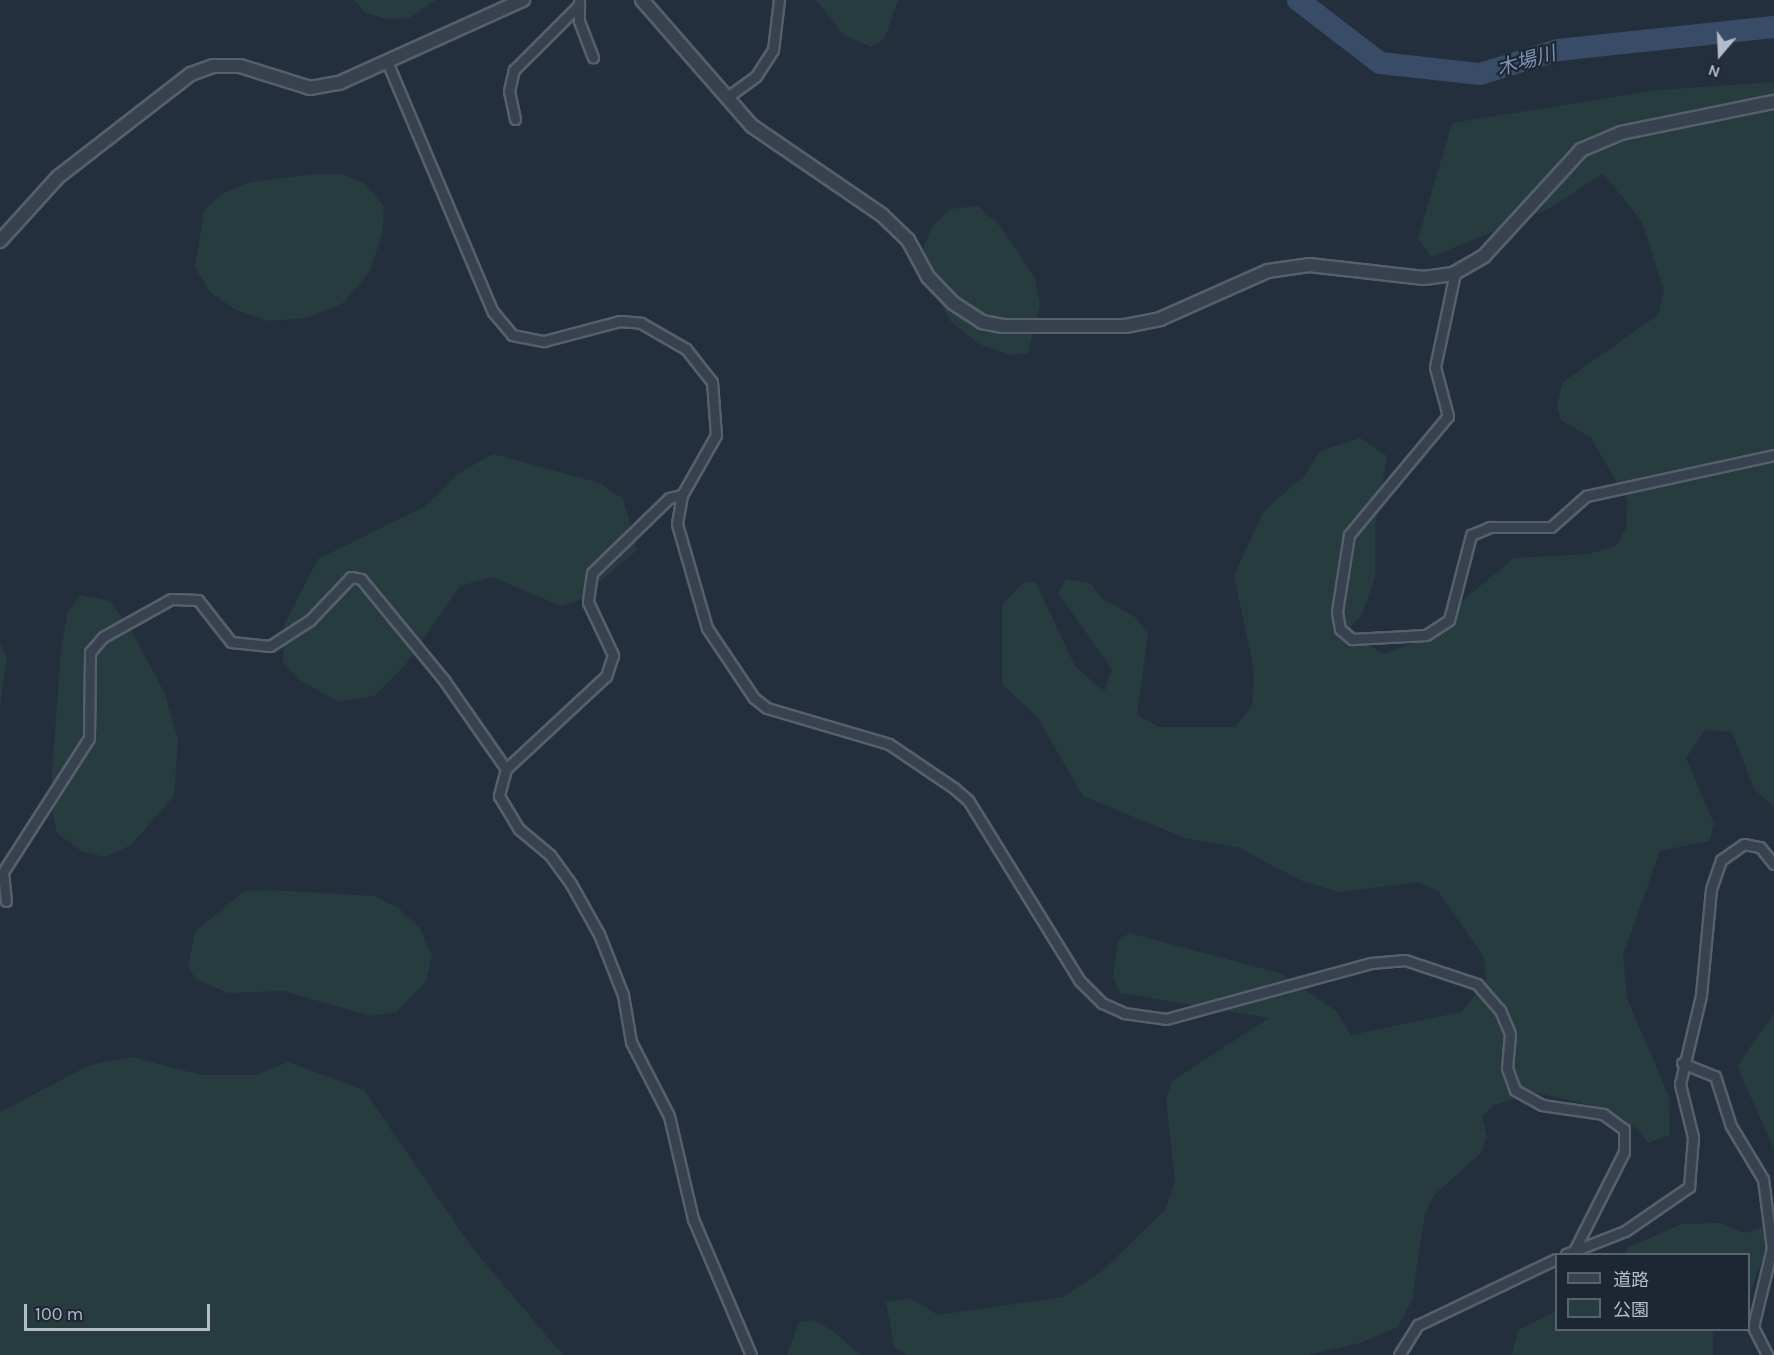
<!DOCTYPE html>
<html>
<head>
<meta charset="utf-8">
<style>
  body { margin:0 }
  #map { position:relative; width:1774px; height:1355px; overflow:hidden; background:#242f3e; font-family:Karla,"Noto Sans JP",sans-serif }
  div>[style] { position:absolute }
  .green>* { inset:0; background:#263c3f }
  .river>* { height:22px; margin:-11px; padding:0 11px; transform-origin:11px; border-radius:11px; background:#394c67 }
  .roads { filter:drop-shadow(2px 0 #565f6c) drop-shadow(-2px 0 #565f6c) drop-shadow(0 2px #565f6c) drop-shadow(0 -2px #565f6c) }
  .minor>* { height:9px; margin:-4.5px; padding:0 4.5px; transform-origin:4.5px; border-radius:4.5px; background:#38414e }
  .tertiary>* { height:12px; margin:-6px; padding:0 6px; transform-origin:6px; border-radius:6px; background:#38414e }
  span { translate:-50% -50%; white-space:nowrap; text-align:center; line-height:1.15; -webkit-text-stroke:4.5px #1d2633; paint-order:stroke }
  .water-label { font-size:20px; color:#7c92b1; font-style:italic }
  .legend { position:absolute; left:1555px; top:1253px; width:195px; height:78px; box-sizing:border-box; background:#1d2633; border:2px solid #59626f; margin:0; padding:8px 10px; list-style:none; font-size:18px; color:#b4bcc9 }
  .legend li { display:flex; align-items:center; gap:12px; height:30px }
  .legend b { width:30px; border:2px solid #59626f }
  .north { position:absolute; left:1690px; top:24px; width:60px; height:60px; -webkit-text-stroke:4px #1d2633; paint-order:stroke; rotate:199deg; font-size:16px; font-weight:700; line-height:24px; text-align:center; color:#b4bcc9 }
  .north::after { content:''; display:block; margin:auto; width:21px; height:27px; background:#b4bcc9; clip-path:polygon(50% 0,100% 100%,50% 72%,0 100%) }
  .scale { position:absolute; left:24px; top:1304px; width:186px; height:27px; box-sizing:border-box; border:3px solid #b4bcc9; border-top:0; padding-left:8px; font-size:18px; line-height:21px; white-space:nowrap; color:#b4bcc9; -webkit-text-stroke:4px #1d2633; paint-order:stroke }
</style>
</head>
<body>
<div id="map">
  <div class="green">
    <i style="clip-path:polygon(354px 0,436px 0,409px 18px,387px 19px,364px 12px)"></i>
    <i style="clip-path:polygon(816px 0,898px 0,885px 38px,871px 47px,844px 35px)"></i>
    <i style="clip-path:polygon(1774px 82px,1774px 807px,1754px 789px,1732px 732px,1705px 730px,1686px 758px,1714px 824px,1709px 841px,1660px 851px,1623px 955px,1627px 998px,1669px 1097px,1670px 1135px,1648px 1143px,1637px 1129px,1599px 1107px,1537px 1093px,1494px 1105px,1482px 1116px,1487px 1136px,1481px 1153px,1435px 1194px,1425px 1213px,1412px 1300px,1398px 1327px,1360px 1343px,1309px 1355px,907px 1355px,894px 1347px,886px 1302px,910px 1298px,938px 1315px,1063px 1297px,1101px 1272px,1165px 1210px,1175px 1181px,1166px 1100px,1172px 1081px,1269px 1018px,1120px 993px,1113px 977px,1118px 942px,1129px 933px,1280px 973px,1336px 1011px,1351px 1035px,1461px 1012px,1486px 981px,1484px 957px,1438px 891px,1418px 882px,1340px 892px,1302px 881px,1239px 848px,1185px 838px,1083px 796px,1037px 717px,1002px 684px,1002px 605px,1023px 583px,1035px 581px,1075px 666px,1104px 692px,1112px 669px,1058px 593px,1066px 579px,1090px 583px,1103px 599px,1135px 617px,1148px 634px,1137px 715px,1159px 727px,1235px 727px,1252px 706px,1254px 671px,1234px 575px,1264px 511px,1305px 475px,1320px 451px,1360px 438px,1387px 456px,1375px 528px,1375px 578px,1362px 614px,1346px 633px,1385px 654px,1410px 644px,1514px 558px,1588px 554px,1616px 546px,1626px 528px,1627px 500px,1591px 438px,1561px 420px,1557px 406px,1563px 382px,1659px 314px,1664px 290px,1642px 222px,1603px 173px,1551px 208px,1431px 257px,1418px 239px,1452px 123px,1657px 90px)"></i>
    <i style="clip-path:polygon(314px 174px,341px 174px,364px 183px,384px 206px,382px 235px,369px 273px,343px 303px,307px 318px,269px 321px,236px 310px,211px 293px,195px 268px,204px 211px,221px 194px,251px 182px)"></i>
    <i style="clip-path:polygon(978px 206px,1000px 226px,1034px 276px,1040px 304px,1028px 353px,1010px 355px,979px 344px,951px 322px,930px 285px,922px 252px,931px 228px,950px 209px)"></i>
    <i style="clip-path:polygon(493px 454px,600px 483px,623px 499px,637px 550px,576px 602px,561px 606px,492px 577px,460px 586px,406px 664px,374px 696px,339px 702px,301px 681px,283px 662px,284px 625px,318px 559px,424px 507px,459px 473px)"></i>
    <i style="clip-path:polygon(80px 595px,109px 601px,128px 624px,165px 694px,178px 740px,174px 796px,131px 845px,105px 857px,81px 851px,57px 833px,50px 800px,61px 650px,67px 614px)"></i>
    <i style="clip-path:polygon(0 644px,7px 657px,0 706px)"></i>
    <i style="clip-path:polygon(271px 890px,374px 896px,397px 907px,420px 928px,432px 956px,426px 981px,396px 1012px,371px 1016px,283px 991px,228px 993px,196px 979px,188px 967px,195px 932px,244px 891px)"></i>
    <i style="clip-path:polygon(1774px 1014px,1774px 1149px,1737px 1066px)"></i>
    <i style="clip-path:polygon(131px 1057px,202px 1075px,256px 1075px,288px 1062px,364px 1090px,473px 1249px,563px 1355px,0 1355px,0 1112px,90px 1065px)"></i>
    <i style="clip-path:polygon(1719px 1223px,1745px 1233px,1774px 1223px,1774px 1258px,1762px 1261px,1749px 1295px,1748px 1254px,1625px 1254px,1627px 1248px,1682px 1224px)"></i>
    <i style="clip-path:polygon(1556px 1311px,1556px 1330px,1713px 1330px,1713px 1355px,1512px 1355px,1518px 1330px)"></i>
    <i style="clip-path:polygon(815px 1320px,831px 1330px,861px 1355px,787px 1355px,799px 1322px)"></i>
  </div>
  <div class="river">
    <i style="left:1298px;top:0;width:103px;rotate:37.5deg"></i>
    <i style="left:1380px;top:63px;width:101px;rotate:6.3deg"></i>
    <i style="left:1480px;top:74px;width:82px;rotate:-17.1deg"></i>
    <i style="left:1558px;top:50px;width:217px;rotate:-6.1deg"></i>
  </div>
  <div class="roads">
    <div class="minor">
      <i style="left:579px;top:2px;width:19px;rotate:90deg"></i>
      <i style="left:579px;top:21px;width:39px;rotate:69deg"></i>
      <i style="left:388px;top:64px;width:269px;rotate:67.1deg"></i>
      <i style="left:493px;top:312px;width:30px;rotate:50deg"></i>
      <i style="left:512px;top:335px;width:33px;rotate:11deg"></i>
      <i style="left:544px;top:341px;width:79px;rotate:-14.7deg"></i>
      <i style="left:620px;top:321px;width:21px;rotate:5deg"></i>
      <i style="left:641px;top:323px;width:52px;rotate:30deg"></i>
      <i style="left:686px;top:349px;width:42px;rotate:51.8deg"></i>
      <i style="left:712px;top:382px;width:53px;rotate:85.7deg"></i>
      <i style="left:716px;top:435px;width:69px;rotate:119.5deg"></i>
      <i style="left:682px;top:495px;width:29px;rotate:100deg"></i>
      <i style="left:677px;top:524px;width:108px;rotate:73.9deg"></i>
      <i style="left:707px;top:628px;width:84px;rotate:56.1deg"></i>
      <i style="left:754px;top:698px;width:16px;rotate:38deg"></i>
      <i style="left:767px;top:708px;width:127px;rotate:16.4deg"></i>
      <i style="left:889px;top:744px;width:78px;rotate:34.1deg"></i>
      <i style="left:954px;top:788px;width:18px;rotate:41deg"></i>
      <i style="left:968px;top:800px;width:213px;rotate:58.3deg"></i>
      <i style="left:1080px;top:981px;width:31px;rotate:45deg"></i>
      <i style="left:1102px;top:1003px;width:24px;rotate:24deg"></i>
      <i style="left:1124px;top:1013px;width:42px;rotate:8.1deg"></i>
      <i style="left:1166px;top:1019px;width:213px;rotate:-15.3deg"></i>
      <i style="left:1371px;top:963px;width:34px;rotate:-5deg"></i>
      <i style="left:1405px;top:960px;width:76px;rotate:18.4deg"></i>
      <i style="left:1477px;top:984px;width:35px;rotate:49deg"></i>
      <i style="left:1500px;top:1010px;width:26px;rotate:67deg"></i>
      <i style="left:1510px;top:1034px;width:34px;rotate:95deg"></i>
      <i style="left:1507px;top:1068px;width:23px;rotate:70deg"></i>
      <i style="left:1515px;top:1090px;width:31px;rotate:29deg"></i>
      <i style="left:1542px;top:1105px;width:62px;rotate:8.4deg"></i>
      <i style="left:1603px;top:1114px;width:26px;rotate:36deg"></i>
      <i style="left:1624px;top:1129px;width:23px;rotate:90deg"></i>
      <i style="left:1624px;top:1152px;width:111px;rotate:116.8deg"></i>
      <i style="left:726px;top:98px;width:37px;rotate:-36deg"></i>
      <i style="left:756px;top:76px;width:31px;rotate:-57deg"></i>
      <i style="left:773px;top:50px;width:50px;rotate:-83.2deg"></i>
      <i style="left:515px;top:119px;width:29px;rotate:-102deg"></i>
      <i style="left:509px;top:91px;width:22px;rotate:-77deg"></i>
      <i style="left:514px;top:70px;width:92px;rotate:-45deg"></i>
      <i style="left:1455px;top:273px;width:96px;rotate:102deg"></i>
      <i style="left:1435px;top:367px;width:51px;rotate:75.1deg"></i>
      <i style="left:1448px;top:416px;width:155px;rotate:129.8deg"></i>
      <i style="left:1349px;top:535px;width:78px;rotate:98.9deg"></i>
      <i style="left:1337px;top:612px;width:17px;rotate:80deg"></i>
      <i style="left:1340px;top:629px;width:16px;rotate:40deg"></i>
      <i style="left:1352px;top:639px;width:74px;rotate:-3.1deg"></i>
      <i style="left:1426px;top:635px;width:27px;rotate:-33deg"></i>
      <i style="left:1449px;top:620px;width:88px;rotate:-75.5deg"></i>
      <i style="left:1471px;top:535px;width:21px;rotate:-23deg"></i>
      <i style="left:1490px;top:527px;width:61px"></i>
      <i style="left:1551px;top:527px;width:47px;rotate:-41.5deg"></i>
      <i style="left:1586px;top:496px;width:192px;rotate:-12.3deg"></i>
      <i style="left:682px;top:495px;width:13px;rotate:167deg"></i>
      <i style="left:669px;top:498px;width:107px;rotate:135.8deg"></i>
      <i style="left:592px;top:573px;width:29px;rotate:98deg"></i>
      <i style="left:588px;top:602px;width:59px;rotate:64.7deg"></i>
      <i style="left:613px;top:655px;width:22px;rotate:108deg"></i>
      <i style="left:606px;top:676px;width:137px;rotate:137.1deg"></i>
      <i style="left:506px;top:769px;width:28px;rotate:105deg"></i>
      <i style="left:499px;top:796px;width:39px;rotate:59deg"></i>
      <i style="left:519px;top:829px;width:40px;rotate:40deg"></i>
      <i style="left:550px;top:855px;width:36px;rotate:54deg"></i>
      <i style="left:571px;top:884px;width:57px;rotate:60.8deg"></i>
      <i style="left:599px;top:934px;width:66px;rotate:68.5deg"></i>
      <i style="left:623px;top:995px;width:48px;rotate:80.3deg"></i>
      <i style="left:631px;top:1042px;width:83px;rotate:62.8deg"></i>
      <i style="left:669px;top:1116px;width:106px;rotate:76.9deg"></i>
      <i style="left:693px;top:1219px;width:148px;rotate:66.9deg"></i>
      <i style="left:6px;top:901px;width:29px;rotate:-96deg"></i>
      <i style="left:3px;top:872px;width:159px;rotate:-57.3deg"></i>
      <i style="left:89px;top:738px;width:86px;rotate:-89.3deg"></i>
      <i style="left:90px;top:652px;width:20px;rotate:-49deg"></i>
      <i style="left:103px;top:637px;width:78px;rotate:-29.2deg"></i>
      <i style="left:171px;top:599px;width:27px;rotate:2deg"></i>
      <i style="left:198px;top:600px;width:53px;rotate:51.8deg"></i>
      <i style="left:231px;top:642px;width:39px;rotate:6deg"></i>
      <i style="left:270px;top:646px;width:48px;rotate:-33deg"></i>
      <i style="left:310px;top:620px;width:59px;rotate:-46.4deg"></i>
      <i style="left:351px;top:577px;width:10px;rotate:11deg"></i>
      <i style="left:361px;top:579px;width:131px;rotate:50.6deg"></i>
      <i style="left:444px;top:680px;width:108px;rotate:55.1deg"></i>
      <i style="left:1682px;top:1063px;width:35px;rotate:22deg"></i>
      <i style="left:1715px;top:1076px;width:52px;rotate:72.3deg"></i>
      <i style="left:1731px;top:1126px;width:62px;rotate:58.9deg"></i>
      <i style="left:1763px;top:1179px;width:70px;rotate:82.6deg"></i>
      <i style="left:1772px;top:1248px;width:81px;rotate:103.5deg"></i>
      <i style="left:1753px;top:1327px;width:31px;rotate:63deg"></i>
      <i style="left:1566px;top:1254px;width:63px;rotate:-21.3deg"></i>
      <i style="left:1625px;top:1231px;width:78px;rotate:-34.5deg"></i>
      <i style="left:1689px;top:1187px;width:50px;rotate:-85.4deg"></i>
      <i style="left:1693px;top:1137px;width:55px;rotate:-103.8deg"></i>
      <i style="left:1680px;top:1084px;width:91px;rotate:-76.7deg"></i>
      <i style="left:1701px;top:995px;width:106px;rotate:-84.6deg"></i>
      <i style="left:1711px;top:889px;width:31px;rotate:-71deg"></i>
      <i style="left:1721px;top:860px;width:28px;rotate:-35deg"></i>
      <i style="left:1744px;top:844px;width:16px;rotate:11deg"></i>
      <i style="left:1760px;top:847px;width:22px;rotate:51deg"></i>
      <i style="left:1399px;top:1355px;width:36px;rotate:-58deg"></i>
      <i style="left:1418px;top:1325px;width:153px;rotate:-25.6deg"></i>
    </div>
    <div class="tertiary">
      <i style="left:642px;top:0;width:167px;rotate:48.9deg"></i>
      <i style="left:752px;top:126px;width:158px;rotate:34.4deg"></i>
      <i style="left:882px;top:215px;width:36px;rotate:44deg"></i>
      <i style="left:908px;top:240px;width:42px;rotate:61.6deg"></i>
      <i style="left:928px;top:277px;width:36px;rotate:46deg"></i>
      <i style="left:953px;top:303px;width:35px;rotate:33deg"></i>
      <i style="left:982px;top:322px;width:21px;rotate:11deg"></i>
      <i style="left:1003px;top:326px;width:122px"></i>
      <i style="left:1125px;top:326px;width:36px;rotate:-11deg"></i>
      <i style="left:1160px;top:319px;width:118px;rotate:-24deg"></i>
      <i style="left:1268px;top:271px;width:41px;rotate:-8.3deg"></i>
      <i style="left:1309px;top:265px;width:116px;rotate:6.4deg"></i>
      <i style="left:1424px;top:278px;width:29px;rotate:-8deg"></i>
      <i style="left:1453px;top:274px;width:36px;rotate:-30deg"></i>
      <i style="left:1484px;top:256px;width:144px;rotate:-47.5deg"></i>
      <i style="left:1581px;top:150px;width:43px;rotate:-23deg"></i>
      <i style="left:1621px;top:133px;width:156px;rotate:-11.5deg"></i>
      <i style="left:0;top:241px;width:86px;rotate:-47.8deg"></i>
      <i style="left:58px;top:177px;width:168px;rotate:-37.8deg"></i>
      <i style="left:191px;top:74px;width:23px;rotate:-20deg"></i>
      <i style="left:213px;top:66px;width:27px"></i>
      <i style="left:240px;top:66px;width:73px;rotate:17.4deg"></i>
      <i style="left:310px;top:88px;width:29px;rotate:-10deg"></i>
      <i style="left:339px;top:83px;width:202px;rotate:-24.3deg"></i>
    </div>
  </div>
  <div class="water-label">
    <span style="left:1526px;top:61px;rotate:-16deg">木場川</span>
  </div>
  <ul class="legend">
  <li><b style="height:8px;background:#38414e"></b>道路</li>
  <li><b style="height:16px;background:#263c3f"></b>公園</li>
  </ul>
  <div class="north">N</div>
  <div class="scale">100 m</div>
</div>
</body>
</html>
